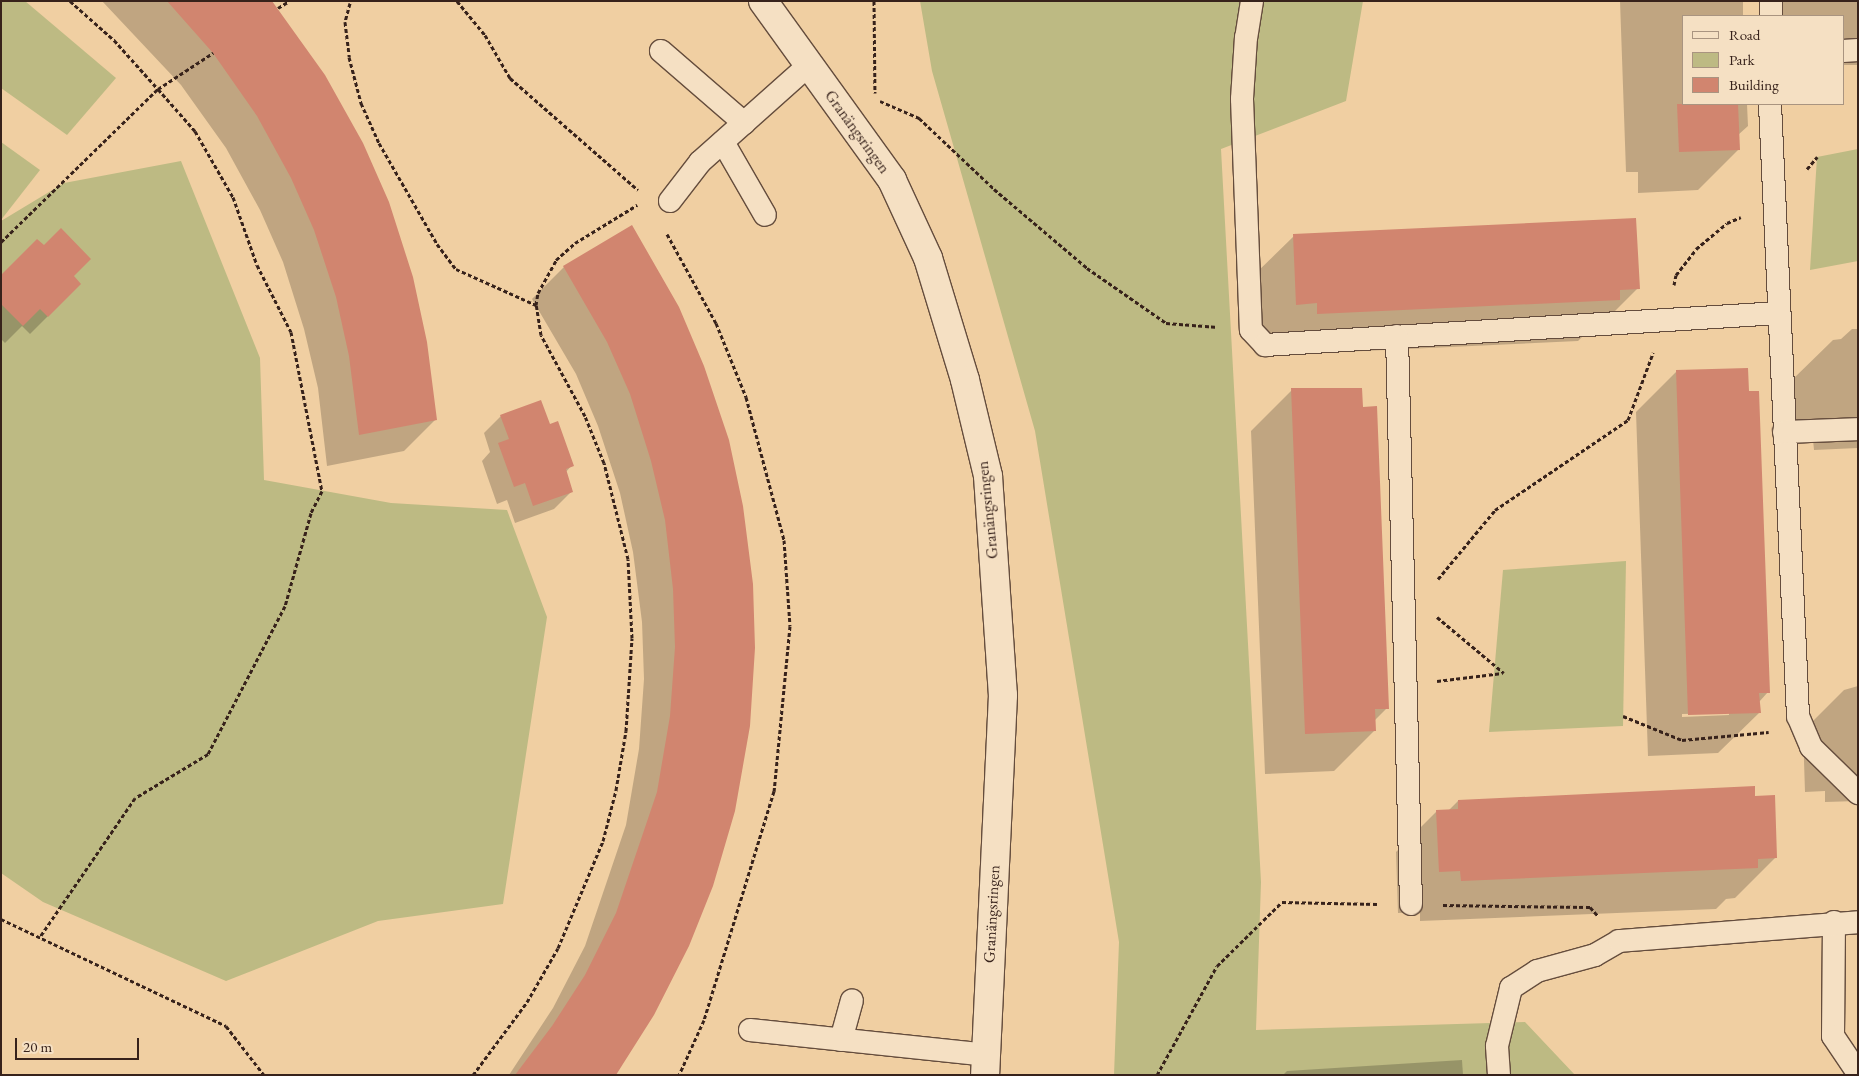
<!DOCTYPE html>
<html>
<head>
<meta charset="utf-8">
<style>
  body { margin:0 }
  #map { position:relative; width:1859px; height:1076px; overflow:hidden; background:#f0cfa2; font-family:"EB Garamond",serif }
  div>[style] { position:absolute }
  .green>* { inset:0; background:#bdba83 }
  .shadow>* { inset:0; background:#0003 }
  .building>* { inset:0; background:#d1856f }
  .path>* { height:3px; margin-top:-1.5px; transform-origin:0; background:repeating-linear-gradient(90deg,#37221b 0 4px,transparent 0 6.5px) }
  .roads { filter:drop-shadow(1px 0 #654d3d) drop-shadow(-1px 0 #654d3d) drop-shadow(0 1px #654d3d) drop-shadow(0 -1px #654d3d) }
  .service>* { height:22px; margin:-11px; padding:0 11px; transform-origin:11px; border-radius:11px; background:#f5e0c3 }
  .minor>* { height:28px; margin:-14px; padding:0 14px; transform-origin:14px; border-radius:14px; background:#f5e0c3 }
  span { translate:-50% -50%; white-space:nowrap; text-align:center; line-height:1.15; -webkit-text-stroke:4px #f5e0c3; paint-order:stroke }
  .street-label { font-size:16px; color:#37221b }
  .frame { position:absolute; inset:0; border:2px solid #37221b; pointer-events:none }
  .legend { position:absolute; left:1682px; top:15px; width:162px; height:90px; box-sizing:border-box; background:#f5e0c3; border:1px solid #a99480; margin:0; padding:6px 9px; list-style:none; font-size:15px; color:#37221b }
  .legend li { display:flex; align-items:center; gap:10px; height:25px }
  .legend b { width:25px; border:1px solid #a99480 }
  .scale { position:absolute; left:15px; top:1038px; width:124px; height:22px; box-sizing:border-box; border:2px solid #37221b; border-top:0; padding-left:6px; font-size:15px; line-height:18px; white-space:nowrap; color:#37221b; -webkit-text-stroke:4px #f5e0c3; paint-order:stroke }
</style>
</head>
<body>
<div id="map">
  <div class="green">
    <i style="clip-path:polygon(1px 1px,25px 1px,116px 78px,67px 135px,1px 88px)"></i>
    <i style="clip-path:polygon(920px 1px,1363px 1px,1346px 101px,1221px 149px,1261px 882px,1256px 1030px,1525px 1022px,1575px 1075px,1114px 1075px,1119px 942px,1035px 431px,932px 71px)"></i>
    <i style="clip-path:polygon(1px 142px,40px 170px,1px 220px)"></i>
    <i style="clip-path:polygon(1858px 149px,1858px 261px,1810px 270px,1817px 157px)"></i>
    <i style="clip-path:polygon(181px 161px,260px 358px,264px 480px,391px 503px,507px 510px,547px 617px,503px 904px,378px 921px,226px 981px,43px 902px,1px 873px,1px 221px,64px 183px)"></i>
    <i style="clip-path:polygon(1626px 561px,1623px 726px,1489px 732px,1503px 570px)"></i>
  </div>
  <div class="shadow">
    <i style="clip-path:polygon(102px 1px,271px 1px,436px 419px,404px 451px,327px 466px,318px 388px,304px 329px,283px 262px,260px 210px,226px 148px,181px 85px)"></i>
    <i style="clip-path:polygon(1620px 1px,1743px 1px,1743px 16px,1683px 16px,1683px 104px,1747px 104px,1748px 126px,1738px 135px,1739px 149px,1698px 190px,1638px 193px,1638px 172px,1626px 172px)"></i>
    <i style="clip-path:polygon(1778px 1px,1858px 1px,1858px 65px,1843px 65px,1843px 16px,1778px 16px)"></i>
    <i style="clip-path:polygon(1294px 236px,1638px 288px,1597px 329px,1589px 330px,1578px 341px,1277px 355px,1256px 345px,1253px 276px)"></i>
    <i style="clip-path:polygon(44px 247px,80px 284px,30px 334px,22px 326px,5px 343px,1px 339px,1px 276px)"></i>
    <i style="clip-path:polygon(564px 267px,727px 441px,614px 1075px,509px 1075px,553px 1008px,585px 946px,626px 825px,639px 749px,644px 679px,642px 622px,633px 552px,620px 493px,598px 426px,576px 374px,532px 299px)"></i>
    <i style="clip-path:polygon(1852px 329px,1858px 329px,1858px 448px,1814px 450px,1813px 440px,1794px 441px,1792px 380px,1833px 340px,1841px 339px)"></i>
    <i style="clip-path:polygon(evenodd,1677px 371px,1768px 692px,1759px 702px,1759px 713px,1718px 753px,1648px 756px,1636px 412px,1677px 371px,1729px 713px,1729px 715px,1682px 717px,1682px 714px,1729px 713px)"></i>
    <i style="clip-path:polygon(1292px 390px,1387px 708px,1374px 721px,1375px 730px,1334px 771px,1265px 774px,1251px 431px)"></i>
    <i style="clip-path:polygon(501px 416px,549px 426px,572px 465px,566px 472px,572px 491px,554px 509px,515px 523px,507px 500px,497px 504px,482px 461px,490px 452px,484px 433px)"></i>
    <i style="clip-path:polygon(1858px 686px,1858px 801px,1825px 802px,1825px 791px,1805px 792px,1803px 731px,1844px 690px)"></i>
    <i style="clip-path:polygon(1754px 797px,1776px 857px,1735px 898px,1726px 899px,1716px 909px,1420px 921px,1420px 912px,1398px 913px,1396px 852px,1437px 811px,1449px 810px,1458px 801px)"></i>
    <i style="clip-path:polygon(1462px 1060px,1463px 1075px,1283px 1075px,1287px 1071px)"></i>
  </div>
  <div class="building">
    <i style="clip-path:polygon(167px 1px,272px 1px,325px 75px,363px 143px,389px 202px,413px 277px,427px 342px,437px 420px,359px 435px,349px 356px,336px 297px,314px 230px,291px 178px,257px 116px,213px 53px)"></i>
    <i style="clip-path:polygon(1677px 104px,1738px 104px,1740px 150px,1679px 152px)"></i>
    <i style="clip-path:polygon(1636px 218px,1640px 289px,1620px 290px,1620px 300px,1317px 314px,1317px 303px,1296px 305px,1293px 234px)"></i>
    <i style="clip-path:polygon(632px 225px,679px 307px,704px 366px,729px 440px,743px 506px,753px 584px,755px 648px,750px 726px,735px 811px,713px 886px,689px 946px,654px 1015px,616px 1075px,515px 1075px,552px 1026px,585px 975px,616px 913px,657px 792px,670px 716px,675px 647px,673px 589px,665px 520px,651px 461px,630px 394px,607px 342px,563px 266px)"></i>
    <i style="clip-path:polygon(61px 228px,91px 259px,74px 276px,81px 284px,48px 317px,40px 309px,23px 326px,1px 304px,1px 275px,37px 239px,44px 245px)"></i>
    <i style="clip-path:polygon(1748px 368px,1749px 391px,1759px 391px,1770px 693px,1759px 693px,1761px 713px,1688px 715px,1676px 370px)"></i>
    <i style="clip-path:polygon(1291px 388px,1362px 388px,1363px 407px,1377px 406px,1389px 709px,1375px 709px,1376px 731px,1305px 734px)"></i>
    <i style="clip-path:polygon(541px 400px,550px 424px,558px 421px,574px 466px,566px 469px,573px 492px,533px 506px,525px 483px,514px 487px,498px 443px,509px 439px,500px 415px)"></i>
    <i style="clip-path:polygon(1755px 786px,1755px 796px,1775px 795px,1777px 858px,1758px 859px,1758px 868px,1461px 881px,1460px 871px,1439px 872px,1436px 810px,1458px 809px,1458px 800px)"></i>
  </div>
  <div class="path">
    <i style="left:70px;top:1px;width:59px;rotate:41.6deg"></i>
    <i style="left:114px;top:40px;width:66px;rotate:48.1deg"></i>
    <i style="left:158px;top:89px;width:66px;rotate:-33.2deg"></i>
    <i style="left:457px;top:1px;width:44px;rotate:50.5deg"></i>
    <i style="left:485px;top:35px;width:50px;rotate:59.8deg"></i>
    <i style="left:510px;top:78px;width:170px;rotate:41.2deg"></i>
    <i style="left:874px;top:1px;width:92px;rotate:89.4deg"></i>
    <i style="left:350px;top:3px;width:20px;rotate:105deg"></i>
    <i style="left:345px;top:22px;width:35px;rotate:83deg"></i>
    <i style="left:349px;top:57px;width:48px;rotate:75.4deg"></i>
    <i style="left:361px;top:103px;width:44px;rotate:65.8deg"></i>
    <i style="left:379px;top:143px;width:116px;rotate:60.1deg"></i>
    <i style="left:437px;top:244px;width:31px;rotate:53deg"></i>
    <i style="left:456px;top:269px;width:88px;rotate:24.2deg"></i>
    <i style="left:278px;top:8px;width:13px;rotate:-32deg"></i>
    <i style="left:880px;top:101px;width:43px;rotate:23.6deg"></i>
    <i style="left:919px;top:118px;width:103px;rotate:43.4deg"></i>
    <i style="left:994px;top:189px;width:122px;rotate:40.3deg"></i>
    <i style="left:1087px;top:268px;width:96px;rotate:34.8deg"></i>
    <i style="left:1166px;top:323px;width:52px;rotate:4.4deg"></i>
    <i style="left:1807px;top:169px;width:16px;rotate:-50deg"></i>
    <i style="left:667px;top:234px;width:102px;rotate:61.2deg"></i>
    <i style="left:716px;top:323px;width:80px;rotate:67.9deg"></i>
    <i style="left:746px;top:397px;width:148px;rotate:75.1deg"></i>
    <i style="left:784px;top:540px;width:86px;rotate:86deg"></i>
    <i style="left:790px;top:626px;width:166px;rotate:95.5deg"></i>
    <i style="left:774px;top:791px;width:239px;rotate:107deg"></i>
    <i style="left:704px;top:1020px;width:60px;rotate:114.4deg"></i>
    <i style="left:1px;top:242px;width:219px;rotate:-44.3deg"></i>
    <i style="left:158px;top:89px;width:56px;rotate:48.6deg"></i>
    <i style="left:195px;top:131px;width:76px;rotate:60.1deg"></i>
    <i style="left:233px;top:197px;width:72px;rotate:70.6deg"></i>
    <i style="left:257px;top:265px;width:75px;rotate:63.1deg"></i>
    <i style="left:291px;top:332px;width:162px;rotate:79deg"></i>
    <i style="left:322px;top:491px;width:25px;rotate:117deg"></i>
    <i style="left:311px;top:513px;width:97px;rotate:105.6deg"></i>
    <i style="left:285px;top:606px;width:167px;rotate:117.5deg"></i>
    <i style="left:208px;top:754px;width:85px;rotate:148.9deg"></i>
    <i style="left:135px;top:798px;width:168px;rotate:124.4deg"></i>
    <i style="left:1674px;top:285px;width:10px;rotate:-79deg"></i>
    <i style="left:1676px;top:275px;width:33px;rotate:-52deg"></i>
    <i style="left:1696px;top:249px;width:40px;rotate:-40deg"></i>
    <i style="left:1727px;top:223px;width:15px;rotate:-23deg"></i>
    <i style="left:1438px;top:579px;width:89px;rotate:-50.4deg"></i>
    <i style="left:1495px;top:510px;width:161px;rotate:-34.1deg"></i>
    <i style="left:1628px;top:420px;width:72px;rotate:-69.5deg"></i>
    <i style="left:1437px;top:617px;width:87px;rotate:39.9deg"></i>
    <i style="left:1437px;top:681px;width:66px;rotate:-6.9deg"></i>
    <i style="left:1623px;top:716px;width:64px;rotate:22.1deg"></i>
    <i style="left:1682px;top:740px;width:87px;rotate:-5.3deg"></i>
    <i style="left:1443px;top:905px;width:147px;rotate:0.8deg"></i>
    <i style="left:1590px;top:907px;width:12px;rotate:48deg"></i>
    <i style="left:1px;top:919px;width:249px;rotate:25.4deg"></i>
    <i style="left:226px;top:1026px;width:62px;rotate:52.2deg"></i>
    <i style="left:473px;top:1075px;width:91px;rotate:-53.5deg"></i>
    <i style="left:527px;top:1002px;width:62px;rotate:-60.1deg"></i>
    <i style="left:558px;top:948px;width:116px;rotate:-67.2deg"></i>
    <i style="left:603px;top:841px;width:53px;rotate:-75.7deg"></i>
    <i style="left:616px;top:790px;width:60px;rotate:-80.4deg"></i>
    <i style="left:626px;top:731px;width:93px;rotate:-86.3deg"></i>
    <i style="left:632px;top:638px;width:79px;rotate:-92.9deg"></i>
    <i style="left:628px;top:559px;width:99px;rotate:-104deg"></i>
    <i style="left:604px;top:463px;width:51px;rotate:-112deg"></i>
    <i style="left:585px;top:416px;width:92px;rotate:-118.5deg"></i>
    <i style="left:541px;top:335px;width:30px;rotate:-99deg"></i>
    <i style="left:536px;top:305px;width:12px;rotate:-81deg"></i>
    <i style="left:538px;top:293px;width:38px;rotate:-61deg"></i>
    <i style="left:556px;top:260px;width:25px;rotate:-42deg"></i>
    <i style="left:575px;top:243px;width:73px;rotate:-31.5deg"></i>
    <i style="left:1157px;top:1075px;width:124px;rotate:-61.2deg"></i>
    <i style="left:1217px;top:966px;width:91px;rotate:-44.6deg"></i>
    <i style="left:1282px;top:902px;width:95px;rotate:1.2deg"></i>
  </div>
  <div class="roads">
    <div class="service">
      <i style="left:1252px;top:1px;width:36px;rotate:99deg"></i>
      <i style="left:1246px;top:37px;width:62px;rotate:93.7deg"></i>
      <i style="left:1242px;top:99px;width:231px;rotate:87.8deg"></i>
      <i style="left:1251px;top:330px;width:21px;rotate:47deg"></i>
      <i style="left:1265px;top:345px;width:515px;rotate:-3.56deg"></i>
      <i style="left:1771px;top:1px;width:15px;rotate:90deg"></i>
      <i style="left:661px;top:51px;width:110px;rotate:40.9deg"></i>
      <i style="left:1843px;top:51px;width:15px;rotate:-4deg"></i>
      <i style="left:1770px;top:104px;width:613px;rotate:87.38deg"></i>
      <i style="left:1798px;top:716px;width:34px;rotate:67deg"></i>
      <i style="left:1811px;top:747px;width:66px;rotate:44.4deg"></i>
      <i style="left:723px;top:142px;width:84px;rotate:60.1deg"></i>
      <i style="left:670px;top:201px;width:49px;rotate:-52.4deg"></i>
      <i style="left:700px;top:162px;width:146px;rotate:-41.7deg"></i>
      <i style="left:1397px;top:336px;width:568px;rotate:88.59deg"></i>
      <i style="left:1784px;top:432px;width:74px;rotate:-2.3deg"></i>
      <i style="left:1834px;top:922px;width:114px;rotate:90.5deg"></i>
      <i style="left:1833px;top:1036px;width:45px;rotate:56deg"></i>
      <i style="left:750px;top:1030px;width:237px;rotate:6deg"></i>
      <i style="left:841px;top:1040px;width:41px;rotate:-74.6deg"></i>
      <i style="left:1499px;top:1075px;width:29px;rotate:-94deg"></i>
      <i style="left:1497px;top:1046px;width:60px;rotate:-76.4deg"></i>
      <i style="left:1511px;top:988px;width:31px;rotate:-33deg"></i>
      <i style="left:1537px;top:971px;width:60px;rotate:-15.4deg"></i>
      <i style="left:1595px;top:955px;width:28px;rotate:-30deg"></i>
      <i style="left:1619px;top:941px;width:240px;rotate:-4.5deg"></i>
    </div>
    <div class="minor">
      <i style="left:763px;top:1px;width:221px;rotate:54.2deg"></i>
      <i style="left:892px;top:180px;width:86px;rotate:65.2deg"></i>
      <i style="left:928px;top:258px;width:127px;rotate:73.1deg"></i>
      <i style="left:965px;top:380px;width:99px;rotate:76.5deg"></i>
      <i style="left:988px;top:476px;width:220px;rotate:86.1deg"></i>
      <i style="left:1003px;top:695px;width:380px;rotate:92.7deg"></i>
    </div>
  </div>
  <div class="street-label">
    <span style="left:857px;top:132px;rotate:54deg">Granängsringen</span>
    <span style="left:988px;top:510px;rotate:-96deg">Granängsringen</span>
    <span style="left:992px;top:914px;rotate:-87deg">Granängsringen</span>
  </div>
  <div class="frame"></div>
  <ul class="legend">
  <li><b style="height:6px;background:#f5e0c3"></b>Road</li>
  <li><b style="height:14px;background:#bdba83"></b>Park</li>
  <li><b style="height:14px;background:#d1856f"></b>Building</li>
  </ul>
  <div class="scale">20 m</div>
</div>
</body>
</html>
